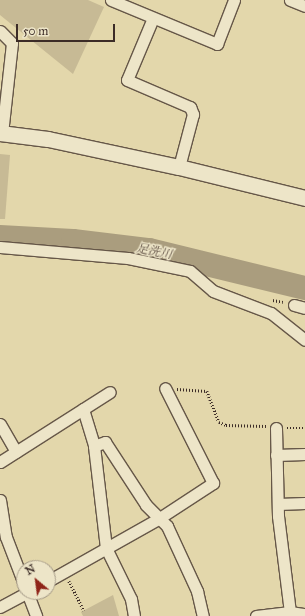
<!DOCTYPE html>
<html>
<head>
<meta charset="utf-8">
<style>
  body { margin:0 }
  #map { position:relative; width:305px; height:616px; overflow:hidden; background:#e3d7ab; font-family:"IM FELL Great Primer","Noto Serif JP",serif }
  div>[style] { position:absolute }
  .green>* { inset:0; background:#c7ba95 }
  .river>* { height:24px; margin:-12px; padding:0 12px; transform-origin:12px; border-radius:12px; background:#aa9d7e }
  .path>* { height:2.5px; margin-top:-1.25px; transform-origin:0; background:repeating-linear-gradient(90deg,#3c2c27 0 1px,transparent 0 3px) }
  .roads { filter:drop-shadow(1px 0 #665748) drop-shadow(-1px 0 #665748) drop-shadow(0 1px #665748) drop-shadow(0 -1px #665748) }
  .street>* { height:11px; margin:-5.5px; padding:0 5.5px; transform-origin:5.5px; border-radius:5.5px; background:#ede5c8 }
  .secondary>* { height:15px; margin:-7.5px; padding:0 7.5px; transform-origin:7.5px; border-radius:7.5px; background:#ede5c8 }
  span { translate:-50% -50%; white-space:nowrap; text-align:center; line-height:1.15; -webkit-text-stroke:3px #ede5c8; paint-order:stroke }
  .water-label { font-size:12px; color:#58483d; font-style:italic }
  .north { position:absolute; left:16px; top:560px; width:40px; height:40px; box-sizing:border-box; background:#ede5c8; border:1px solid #a69b88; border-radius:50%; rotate:331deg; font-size:11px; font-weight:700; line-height:16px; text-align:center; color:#3c2c27 }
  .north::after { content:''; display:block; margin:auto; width:14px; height:18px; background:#8f2418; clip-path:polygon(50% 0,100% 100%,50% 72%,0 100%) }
  .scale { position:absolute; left:16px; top:24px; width:99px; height:18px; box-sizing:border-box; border:2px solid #3c2c27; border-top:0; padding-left:5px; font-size:12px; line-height:14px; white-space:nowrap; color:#3c2c27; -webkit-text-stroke:3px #ede5c8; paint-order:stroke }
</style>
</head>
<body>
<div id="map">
  <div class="green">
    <i style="clip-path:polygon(0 0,88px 0,104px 7px,73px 74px,0 15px)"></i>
    <i style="clip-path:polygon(0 154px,10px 155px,5px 219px,0 219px)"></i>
    <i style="clip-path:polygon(113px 595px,119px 616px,83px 616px,81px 612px)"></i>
  </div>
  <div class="river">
    <i style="left:0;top:237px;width:73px;rotate:3.1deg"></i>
    <i style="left:73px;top:241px;width:77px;rotate:6.8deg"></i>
    <i style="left:149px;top:250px;width:161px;rotate:13.7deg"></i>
  </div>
  <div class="path">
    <i style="left:273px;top:300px;width:10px;rotate:11deg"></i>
    <i style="left:177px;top:389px;width:30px;rotate:4deg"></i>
    <i style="left:207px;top:391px;width:33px;rotate:69deg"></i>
    <i style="left:219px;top:422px;width:8px;rotate:23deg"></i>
    <i style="left:226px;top:425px;width:40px;rotate:1.4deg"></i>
    <i style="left:287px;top:428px;width:18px"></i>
    <i style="left:69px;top:581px;width:33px;rotate:63deg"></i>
  </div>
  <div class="roads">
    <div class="street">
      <i style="left:111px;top:0;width:115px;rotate:22.5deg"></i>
      <i style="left:217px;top:44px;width:47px;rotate:-68.9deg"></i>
      <i style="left:290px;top:0;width:16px;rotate:22deg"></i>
      <i style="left:153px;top:18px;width:67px;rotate:112.8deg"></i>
      <i style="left:127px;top:80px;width:69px;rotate:23.2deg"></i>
      <i style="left:190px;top:107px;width:8px;rotate:67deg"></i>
      <i style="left:193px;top:114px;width:55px;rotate:104.8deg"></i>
      <i style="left:0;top:31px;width:17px;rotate:45deg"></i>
      <i style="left:12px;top:43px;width:92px;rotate:96.3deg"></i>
      <i style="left:0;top:247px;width:128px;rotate:4.9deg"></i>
      <i style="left:128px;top:258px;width:63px;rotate:11.8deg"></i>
      <i style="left:190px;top:271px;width:30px;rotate:41deg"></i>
      <i style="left:213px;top:291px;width:62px;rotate:20.8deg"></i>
      <i style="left:271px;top:313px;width:43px;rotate:38.5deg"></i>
      <i style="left:294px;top:305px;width:11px;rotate:15deg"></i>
      <i style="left:83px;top:409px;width:39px;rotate:73deg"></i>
      <i style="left:94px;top:446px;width:103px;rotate:83.3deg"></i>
      <i style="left:106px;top:548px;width:57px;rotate:63.9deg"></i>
      <i style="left:131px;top:599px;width:17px;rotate:80deg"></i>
      <i style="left:0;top:424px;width:32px;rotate:60deg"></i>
      <i style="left:276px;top:428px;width:88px;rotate:88.7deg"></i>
      <i style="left:278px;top:516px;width:97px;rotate:82.9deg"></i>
      <i style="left:94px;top:446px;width:12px;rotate:-20deg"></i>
      <i style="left:105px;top:442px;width:75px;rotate:56.9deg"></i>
      <i style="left:146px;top:505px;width:30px;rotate:45deg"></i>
      <i style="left:167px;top:526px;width:72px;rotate:65.2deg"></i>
      <i style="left:197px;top:591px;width:26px;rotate:77deg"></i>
      <i style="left:276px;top:455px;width:29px;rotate:-2deg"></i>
      <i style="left:0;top:462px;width:130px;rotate:-32.5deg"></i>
      <i style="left:0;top:500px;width:37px;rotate:81deg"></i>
      <i style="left:6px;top:537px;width:50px;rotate:69deg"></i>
      <i style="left:278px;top:504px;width:27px;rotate:-2deg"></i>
      <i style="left:48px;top:581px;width:126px;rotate:-29.4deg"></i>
      <i style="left:158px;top:519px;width:66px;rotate:-33.2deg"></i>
      <i style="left:213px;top:483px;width:106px;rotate:-116.8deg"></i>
      <i style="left:27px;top:592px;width:26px;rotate:69deg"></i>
      <i style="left:0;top:607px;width:32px;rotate:-28deg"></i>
      <i style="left:256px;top:616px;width:34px;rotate:-7deg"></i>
      <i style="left:290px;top:612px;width:15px;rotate:8deg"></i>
    </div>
    <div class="secondary">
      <i style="left:0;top:133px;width:48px;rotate:7.1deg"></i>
      <i style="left:48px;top:139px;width:134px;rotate:12.1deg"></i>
      <i style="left:179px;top:167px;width:130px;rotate:13.8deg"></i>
    </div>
  </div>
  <div class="water-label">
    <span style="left:154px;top:252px;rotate:11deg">足洗川</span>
  </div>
  <div class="north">N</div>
  <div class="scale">50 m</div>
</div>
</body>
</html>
